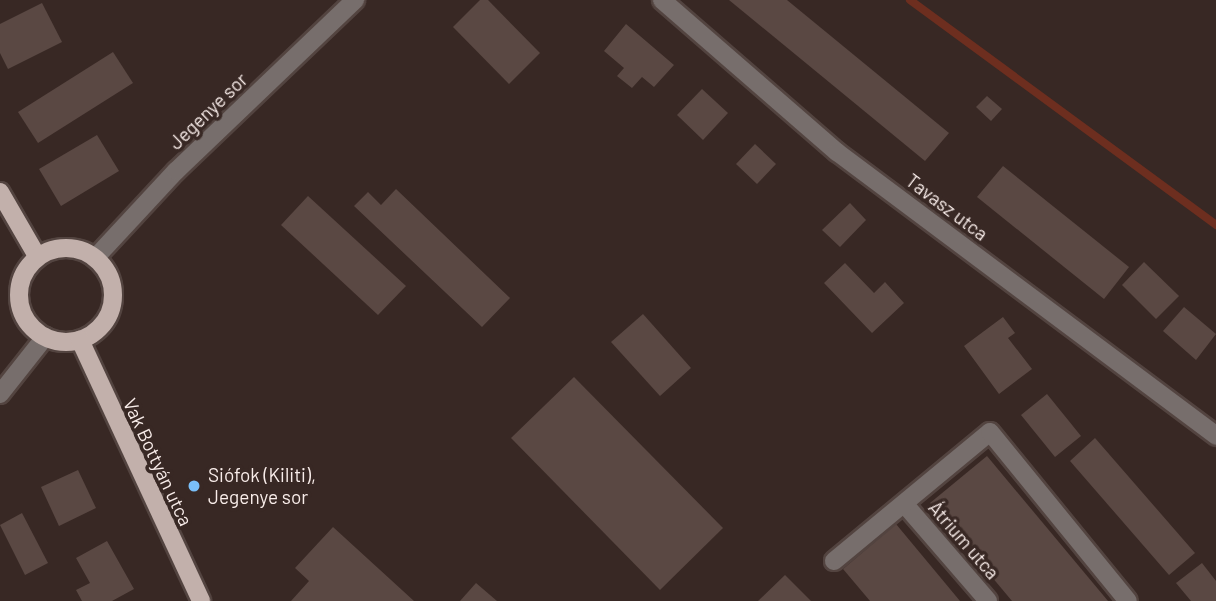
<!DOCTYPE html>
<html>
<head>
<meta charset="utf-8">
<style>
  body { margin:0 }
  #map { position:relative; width:1216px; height:601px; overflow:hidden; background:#382824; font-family:Barlow,sans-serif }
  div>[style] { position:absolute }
  .stream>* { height:8px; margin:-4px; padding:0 4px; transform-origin:4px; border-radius:4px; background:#6d2e1f }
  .building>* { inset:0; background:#5a4843 }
  .roads { filter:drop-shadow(2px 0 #534440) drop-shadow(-2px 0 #534440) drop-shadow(0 2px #534440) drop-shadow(0 -2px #534440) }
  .minor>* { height:18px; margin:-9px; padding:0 9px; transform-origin:9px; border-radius:9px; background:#776e6c }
  .primary>* { height:18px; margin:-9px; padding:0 9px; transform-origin:9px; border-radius:9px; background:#c2b0ab }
  .primary>.ring { margin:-9px; padding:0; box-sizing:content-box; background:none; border:18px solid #c2b0ab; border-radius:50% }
  .dots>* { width:19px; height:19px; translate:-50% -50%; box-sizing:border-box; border:4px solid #382824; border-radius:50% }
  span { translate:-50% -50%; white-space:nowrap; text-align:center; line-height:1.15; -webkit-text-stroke:7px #382824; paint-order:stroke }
  .street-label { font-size:19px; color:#f9edea }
  .poi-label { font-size:19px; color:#f9edea }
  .left { translate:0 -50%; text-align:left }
</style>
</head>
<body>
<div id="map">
  <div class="stream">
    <i style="left:910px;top:0;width:380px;rotate:36.3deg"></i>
  </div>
  <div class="building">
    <i style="clip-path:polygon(480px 0,488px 0,540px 53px,509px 84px,453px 27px)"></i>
    <i style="clip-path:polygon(729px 0,787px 0,949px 133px,925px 161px)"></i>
    <i style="clip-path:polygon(42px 3px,62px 42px,8px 69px,0 53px,0 24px)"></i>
    <i style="clip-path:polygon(626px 24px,674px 65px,654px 87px,642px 77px,632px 88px,617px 76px,624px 68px,604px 51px)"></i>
    <i style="clip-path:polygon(113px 52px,133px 83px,38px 143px,18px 112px)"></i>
    <i style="clip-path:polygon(702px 89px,728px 113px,703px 140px,677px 115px)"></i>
    <i style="clip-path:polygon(987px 96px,1002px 109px,991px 121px,976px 107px)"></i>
    <i style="clip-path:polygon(97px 135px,119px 171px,61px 206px,39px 169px)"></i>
    <i style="clip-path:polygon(755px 144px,776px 164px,757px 184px,736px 164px)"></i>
    <i style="clip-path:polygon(1003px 166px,1129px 267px,1104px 299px,977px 197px)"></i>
    <i style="clip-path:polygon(396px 189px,510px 298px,482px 327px,354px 206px,368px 192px,381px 205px)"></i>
    <i style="clip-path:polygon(308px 196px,406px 286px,378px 315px,281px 225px)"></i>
    <i style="clip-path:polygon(850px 203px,866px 220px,840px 247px,822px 230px)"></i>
    <i style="clip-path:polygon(1144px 262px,1179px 296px,1156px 319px,1122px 285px)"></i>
    <i style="clip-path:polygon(845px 263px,874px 293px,885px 282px,904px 303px,872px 333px,824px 283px)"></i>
    <i style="clip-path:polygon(1184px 307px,1216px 334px,1196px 360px,1163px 331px)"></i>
    <i style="clip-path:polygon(643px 314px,691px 368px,660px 396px,611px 342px)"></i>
    <i style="clip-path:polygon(1003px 317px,1015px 333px,1008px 338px,1032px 369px,999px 394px,964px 346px)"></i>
    <i style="clip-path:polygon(574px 377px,723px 528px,660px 590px,511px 438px)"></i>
    <i style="clip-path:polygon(1047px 394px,1081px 436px,1055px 457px,1021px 415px)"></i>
    <i style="clip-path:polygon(1095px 438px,1195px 553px,1169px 575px,1070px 461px)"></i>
    <i style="clip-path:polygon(987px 456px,1108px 601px,1012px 601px,930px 503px)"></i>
    <i style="clip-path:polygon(78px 470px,96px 508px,59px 526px,41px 487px)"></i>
    <i style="clip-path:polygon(22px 513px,48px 563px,25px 575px,0 525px)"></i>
    <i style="clip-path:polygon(896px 524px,960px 601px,870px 601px,843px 569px)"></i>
    <i style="clip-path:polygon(333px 527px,414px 601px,291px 601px,309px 581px,295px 568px)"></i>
    <i style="clip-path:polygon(107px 541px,134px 589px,112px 601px,82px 601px,76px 590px,90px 583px,76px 558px)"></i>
    <i style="clip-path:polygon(1202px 563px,1216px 581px,1216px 601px,1191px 601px,1176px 583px)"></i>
    <i style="clip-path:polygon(785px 575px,811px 601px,758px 601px)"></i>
    <i style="clip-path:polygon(476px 583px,497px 601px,460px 601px)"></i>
  </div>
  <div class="roads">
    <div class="minor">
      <i style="left:662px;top:0;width:232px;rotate:41deg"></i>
      <i style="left:837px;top:152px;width:474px;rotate:36.8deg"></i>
      <i style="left:96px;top:257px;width:117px;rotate:-47.1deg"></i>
      <i style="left:176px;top:171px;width:248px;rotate:-43.7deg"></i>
      <i style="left:0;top:394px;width:73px;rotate:-51.7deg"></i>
      <i style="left:907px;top:507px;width:124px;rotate:49.2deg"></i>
      <i style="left:834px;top:561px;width:202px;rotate:-39.6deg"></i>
      <i style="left:990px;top:432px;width:218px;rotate:50.8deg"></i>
    </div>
    <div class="primary">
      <i style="left:0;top:192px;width:74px;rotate:60deg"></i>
      <i class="ring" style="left:19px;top:248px;width:76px;height:76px"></i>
      <i style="left:80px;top:340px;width:288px;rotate:65.1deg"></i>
    </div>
  </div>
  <div class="dots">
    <i style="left:194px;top:486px;background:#7abff8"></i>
  </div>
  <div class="street-label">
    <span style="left:208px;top:111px;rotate:-44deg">Jegenye sor</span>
    <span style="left:947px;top:207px;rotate:37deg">Tavasz utca</span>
    <span style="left:158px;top:462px;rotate:65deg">Vak Bottyán utca</span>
    <span style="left:964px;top:540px;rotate:49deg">Átrium utca</span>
  </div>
  <div class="poi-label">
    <span class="left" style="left:208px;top:486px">Siófok (Kiliti),<br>Jegenye sor</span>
  </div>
</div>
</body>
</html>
